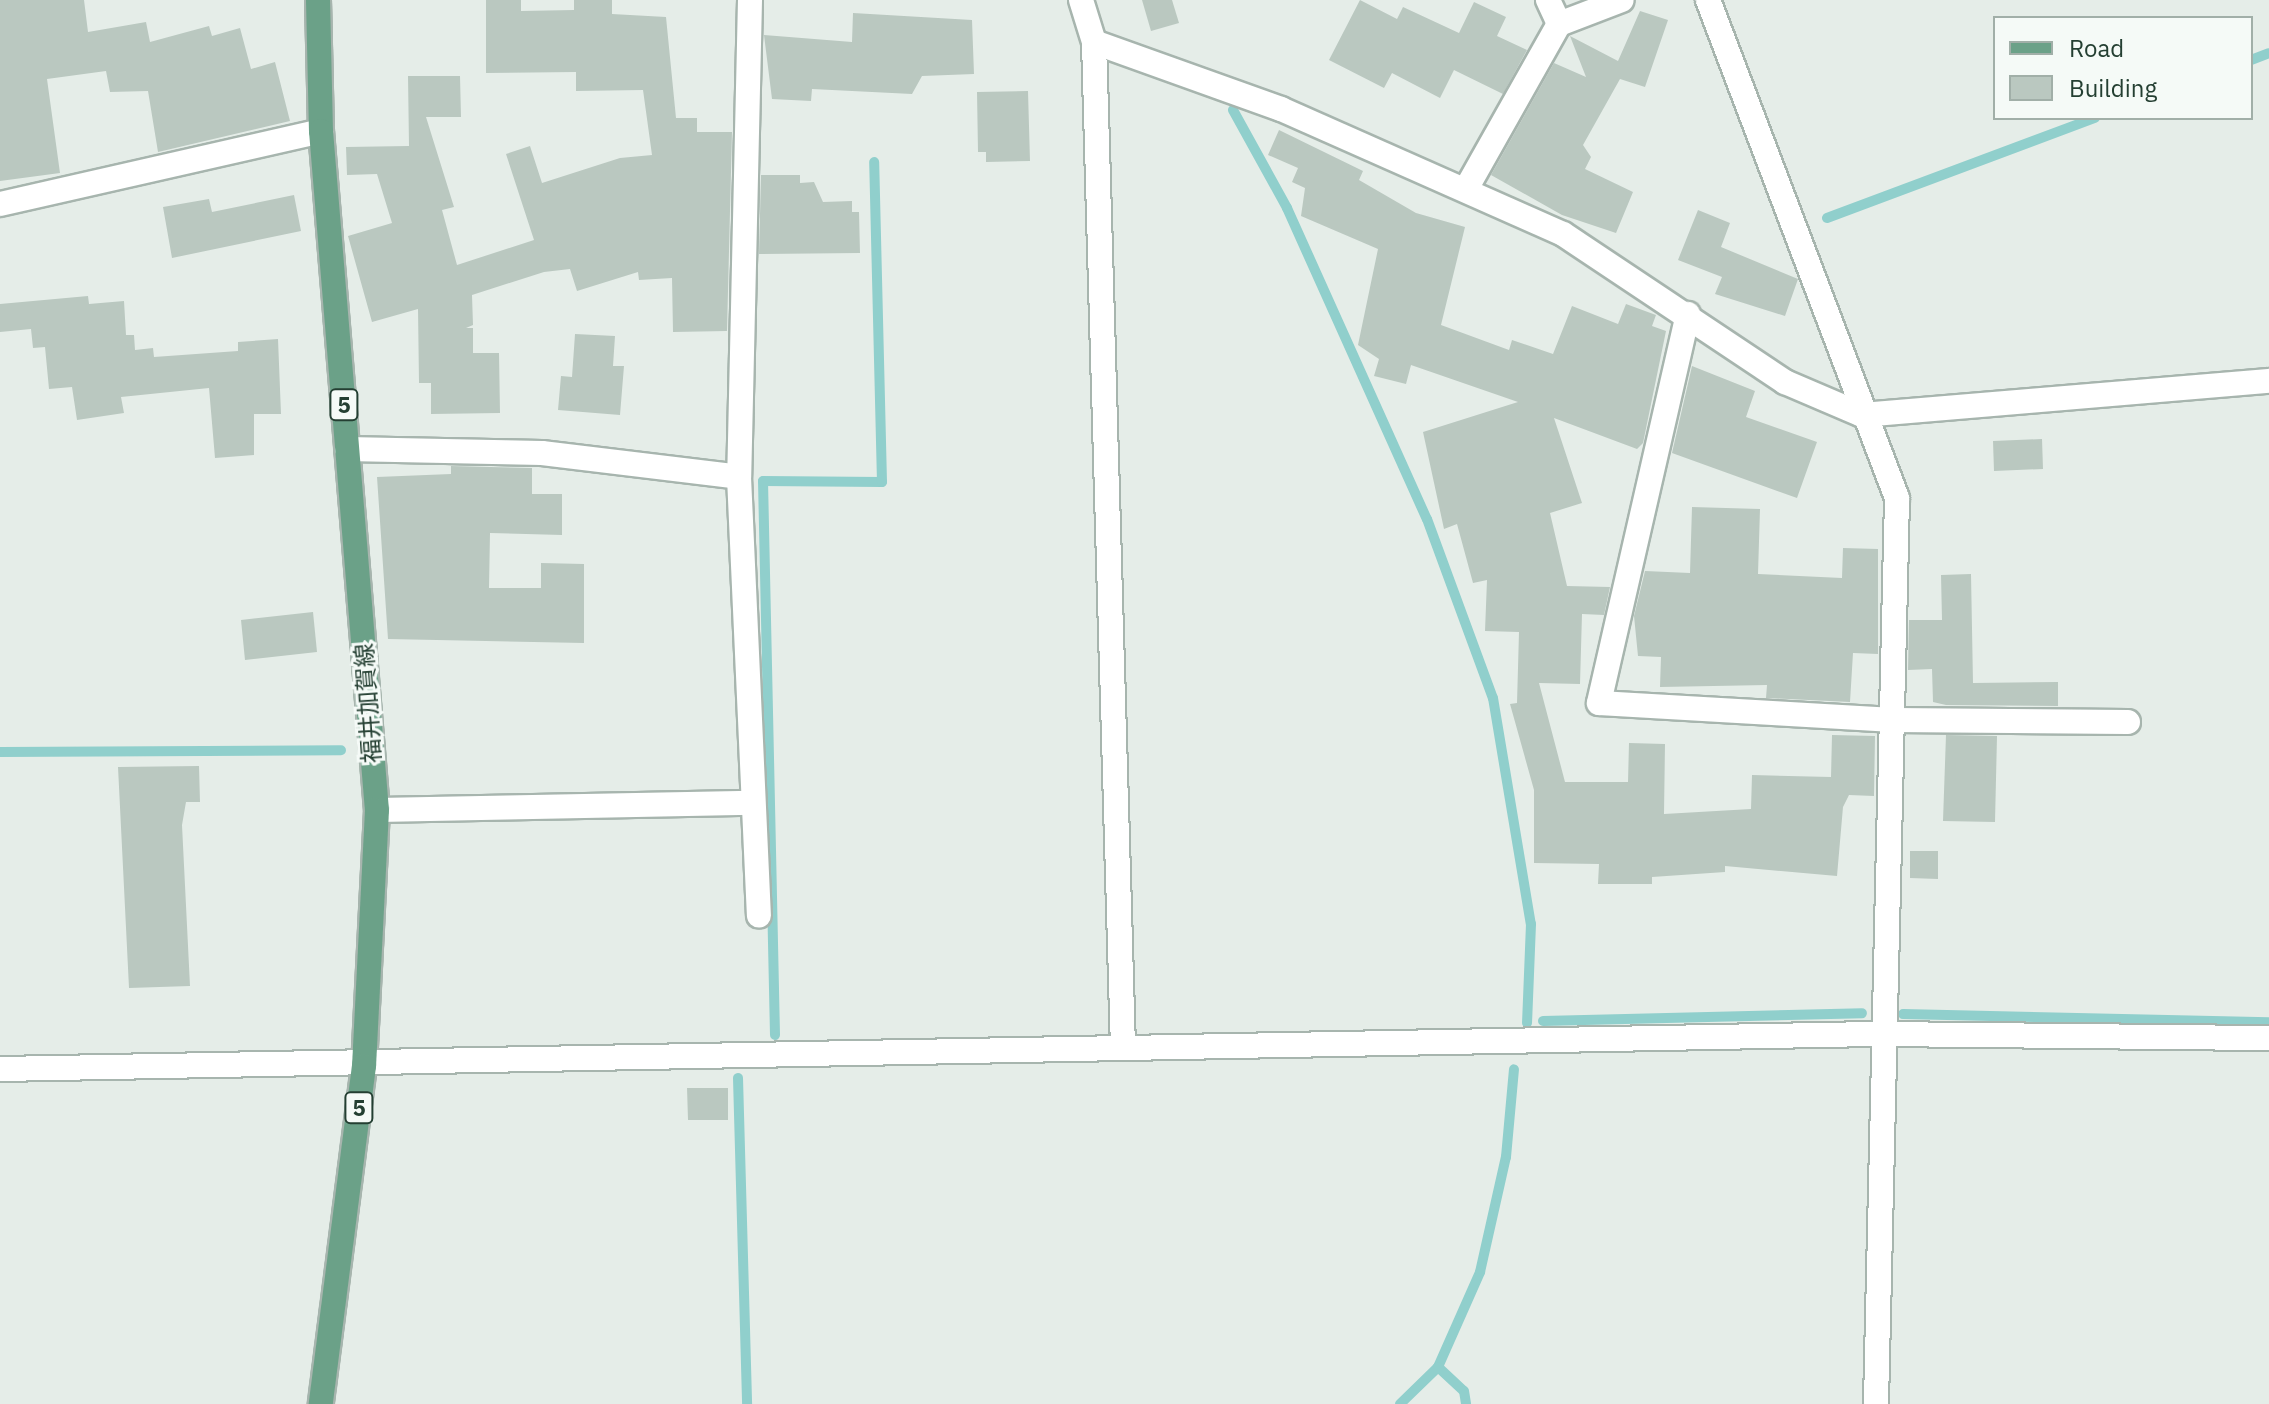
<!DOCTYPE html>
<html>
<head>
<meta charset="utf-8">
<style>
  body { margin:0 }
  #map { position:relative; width:2269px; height:1404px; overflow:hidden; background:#e5ede8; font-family:"IBM Plex Sans","Noto Sans JP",sans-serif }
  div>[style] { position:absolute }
  .stream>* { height:10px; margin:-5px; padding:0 5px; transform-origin:5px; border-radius:5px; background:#90cfcc }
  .building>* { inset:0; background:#bac8c0 }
  .roads { filter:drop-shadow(2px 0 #a7b5ae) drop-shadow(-2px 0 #a7b5ae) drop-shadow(0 2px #a7b5ae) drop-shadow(0 -2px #a7b5ae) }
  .minor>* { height:24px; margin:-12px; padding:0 12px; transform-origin:12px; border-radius:12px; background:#fff }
  .major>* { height:24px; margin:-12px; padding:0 12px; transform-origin:12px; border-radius:12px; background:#6ba188 }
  span { translate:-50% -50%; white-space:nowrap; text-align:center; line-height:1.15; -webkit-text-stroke:6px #f5faf7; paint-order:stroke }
  .shield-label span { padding:2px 6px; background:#f5faf7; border:2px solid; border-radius:6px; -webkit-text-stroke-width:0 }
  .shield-label { font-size:22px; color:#243f32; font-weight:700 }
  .street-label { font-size:24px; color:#243f32 }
  .legend { position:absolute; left:1993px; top:16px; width:260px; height:104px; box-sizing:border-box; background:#f5faf7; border:2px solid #a1afa8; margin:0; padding:10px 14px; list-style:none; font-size:24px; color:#243f32 }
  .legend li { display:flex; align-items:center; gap:16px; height:40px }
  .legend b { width:40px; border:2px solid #a1afa8 }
</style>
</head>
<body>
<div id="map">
  <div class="stream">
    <i style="left:2251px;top:60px;width:19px;rotate:-21deg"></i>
    <i style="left:1233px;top:110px;width:112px;rotate:61.1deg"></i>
    <i style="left:1287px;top:208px;width:341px;rotate:65.8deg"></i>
    <i style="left:1427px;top:519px;width:191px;rotate:69.8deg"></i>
    <i style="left:1493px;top:698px;width:229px;rotate:80.5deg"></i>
    <i style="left:1531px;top:924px;width:99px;rotate:92.3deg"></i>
    <i style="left:1827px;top:218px;width:286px;rotate:-20.5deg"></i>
    <i style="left:0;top:752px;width:341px;rotate:-0.3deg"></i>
    <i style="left:1903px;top:1014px;width:366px;rotate:1.3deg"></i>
    <i style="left:1543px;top:1021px;width:319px;rotate:-1.4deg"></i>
    <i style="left:775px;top:1035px;width:554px;rotate:-91.24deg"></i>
    <i style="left:763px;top:481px;width:119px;rotate:0.5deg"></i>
    <i style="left:882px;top:482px;width:320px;rotate:-91.4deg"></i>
    <i style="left:738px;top:1078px;width:326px;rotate:88.4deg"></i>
    <i style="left:1438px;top:1367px;width:104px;rotate:-66.1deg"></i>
    <i style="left:1480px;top:1272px;width:118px;rotate:-77.3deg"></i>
    <i style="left:1506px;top:1157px;width:88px;rotate:-84.8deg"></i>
    <i style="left:1400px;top:1404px;width:53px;rotate:-44.2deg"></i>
    <i style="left:1438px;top:1367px;width:35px;rotate:43deg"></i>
    <i style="left:1464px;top:1391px;width:13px;rotate:81deg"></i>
  </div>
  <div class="building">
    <i style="clip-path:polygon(0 0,84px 0,88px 32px,146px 22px,150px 42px,209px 26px,212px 36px,240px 28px,251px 69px,275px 62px,290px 121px,158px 152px,148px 91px,110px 92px,106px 71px,47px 79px,60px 173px,0 181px)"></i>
    <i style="clip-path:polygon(486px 0,521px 0,521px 11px,574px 10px,574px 0,612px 0,612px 14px,666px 17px,676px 118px,697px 118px,697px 132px,732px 132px,727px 331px,673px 332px,672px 278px,639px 280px,638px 272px,577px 291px,570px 269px,544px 272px,472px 295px,473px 325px,466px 328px,473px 328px,473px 353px,499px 353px,500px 413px,431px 414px,431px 383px,419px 383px,418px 309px,372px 322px,348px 236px,392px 223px,377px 174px,347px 175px,346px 147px,409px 146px,408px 76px,460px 76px,461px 117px,426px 117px,454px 207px,442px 210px,457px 265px,534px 240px,506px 154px,530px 146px,542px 183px,620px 158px,652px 155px,643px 90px,576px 91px,576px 72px,486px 73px)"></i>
    <i style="clip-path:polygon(1142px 0,1172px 0,1179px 23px,1151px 31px)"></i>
    <i style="clip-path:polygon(1360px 0,1397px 19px,1403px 7px,1459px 33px,1474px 2px,1506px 17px,1497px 36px,1527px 50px,1503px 94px,1454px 70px,1440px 98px,1392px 73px,1384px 88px,1329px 60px)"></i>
    <i style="clip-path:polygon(1640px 11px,1668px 20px,1645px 87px,1620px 79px,1583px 145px,1591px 157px,1585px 169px,1633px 192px,1616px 233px,1562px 215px,1491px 175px,1554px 63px,1586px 77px,1570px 36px,1618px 61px)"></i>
    <i style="clip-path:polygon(853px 13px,972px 20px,974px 74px,922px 76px,912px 94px,812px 89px,811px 101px,772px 99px,764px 35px,852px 42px)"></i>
    <i style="clip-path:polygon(1028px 91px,1030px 161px,986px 162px,986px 152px,978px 152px,977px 92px)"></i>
    <i style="clip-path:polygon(1279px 130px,1363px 171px,1359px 180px,1416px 213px,1465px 227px,1441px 325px,1509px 350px,1512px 340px,1553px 354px,1572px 306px,1618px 324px,1626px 304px,1656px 315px,1652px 326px,1666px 331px,1643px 443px,1637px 449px,1554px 418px,1582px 503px,1550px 513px,1567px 586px,1610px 587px,1604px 615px,1582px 614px,1580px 684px,1539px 683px,1565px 782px,1628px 782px,1629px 743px,1665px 744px,1664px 814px,1751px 809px,1752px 775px,1831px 777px,1832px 735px,1875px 736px,1874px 796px,1849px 795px,1843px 807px,1837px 876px,1725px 866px,1725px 872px,1652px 877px,1652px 884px,1598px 884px,1599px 864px,1534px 863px,1534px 790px,1510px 704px,1517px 703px,1519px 632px,1485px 631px,1487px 580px,1473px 583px,1457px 524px,1444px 529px,1423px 432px,1518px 402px,1411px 365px,1406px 384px,1374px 376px,1379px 359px,1358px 345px,1378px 249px,1301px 216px,1305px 188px,1292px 182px,1298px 168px,1268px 155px)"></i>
    <i style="clip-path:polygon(761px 175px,800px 175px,800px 183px,814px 182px,823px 202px,852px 201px,852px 212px,859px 212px,860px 253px,759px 254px)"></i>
    <i style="clip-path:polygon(294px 195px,301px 231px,172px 258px,163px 207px,209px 199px,212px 212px)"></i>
    <i style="clip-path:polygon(1698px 210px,1730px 223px,1721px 247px,1798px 279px,1785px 316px,1715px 294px,1722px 277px,1678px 260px)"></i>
    <i style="clip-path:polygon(88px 296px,89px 304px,124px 301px,126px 335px,134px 335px,135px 350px,153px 348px,154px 357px,238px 351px,238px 342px,278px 339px,281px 414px,254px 414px,254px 455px,215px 458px,209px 388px,121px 397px,124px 413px,77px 420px,72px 387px,49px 389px,45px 347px,33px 348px,31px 329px,0 332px,0 304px)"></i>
    <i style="clip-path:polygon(575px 334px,615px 336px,613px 366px,624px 366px,620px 415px,558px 410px,561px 376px,572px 377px)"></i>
    <i style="clip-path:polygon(1692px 366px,1755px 391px,1746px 417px,1817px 442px,1797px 498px,1672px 453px)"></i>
    <i style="clip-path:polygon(2042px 439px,2043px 469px,1994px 471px,1993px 441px)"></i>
    <i style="clip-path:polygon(451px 466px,532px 468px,532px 494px,562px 494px,562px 535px,490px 533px,489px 588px,541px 588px,541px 563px,584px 564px,584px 643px,388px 639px,377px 477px,451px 474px)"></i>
    <i style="clip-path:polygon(1692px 507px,1760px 509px,1758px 574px,1842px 578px,1843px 548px,1878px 549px,1878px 654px,1853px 653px,1850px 702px,1766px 698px,1767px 685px,1660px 687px,1661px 657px,1638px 656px,1634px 616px,1645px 571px,1690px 573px)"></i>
    <i style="clip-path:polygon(1971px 574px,1973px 683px,2058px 682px,2058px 706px,1946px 705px,1933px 702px,1932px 669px,1908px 670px,1909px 620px,1942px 620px,1941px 575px)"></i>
    <i style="clip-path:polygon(313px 612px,317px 652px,245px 660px,241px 620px)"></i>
    <i style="clip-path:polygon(1946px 735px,1997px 736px,1995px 822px,1943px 821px)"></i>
    <i style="clip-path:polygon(199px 766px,200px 802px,186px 802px,182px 825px,190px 986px,129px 988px,118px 767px)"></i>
    <i style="clip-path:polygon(1910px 851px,1938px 851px,1938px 879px,1910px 878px)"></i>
    <i style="clip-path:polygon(687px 1088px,728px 1088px,728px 1120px,688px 1120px)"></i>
  </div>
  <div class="roads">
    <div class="minor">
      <i style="left:750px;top:0;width:477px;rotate:91.3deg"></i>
      <i style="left:739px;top:477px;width:439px;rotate:87.4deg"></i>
      <i style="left:1081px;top:0;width:44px;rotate:72.8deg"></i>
      <i style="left:1094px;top:42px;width:199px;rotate:19.7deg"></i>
      <i style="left:1281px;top:109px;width:308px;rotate:23.9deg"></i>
      <i style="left:1563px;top:234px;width:267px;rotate:33.7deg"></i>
      <i style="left:1785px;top:382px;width:84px;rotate:23.2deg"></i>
      <i style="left:1862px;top:415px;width:408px;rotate:-4.8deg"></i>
      <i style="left:1548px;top:0;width:26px;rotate:65deg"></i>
      <i style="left:1708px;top:0;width:533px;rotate:69.22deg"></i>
      <i style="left:1897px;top:498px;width:906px;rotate:91.33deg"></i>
      <i style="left:1094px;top:42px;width:1006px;rotate:88.35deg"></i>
      <i style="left:1466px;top:189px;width:189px;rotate:-60.6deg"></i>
      <i style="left:1559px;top:24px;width:67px;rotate:-20.9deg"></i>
      <i style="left:0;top:204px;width:329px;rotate:-12.8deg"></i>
      <i style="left:1688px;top:314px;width:399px;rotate:102.9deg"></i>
      <i style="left:1599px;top:703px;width:295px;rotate:3.3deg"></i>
      <i style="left:1894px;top:720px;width:234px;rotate:0.5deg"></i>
      <i style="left:347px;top:449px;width:195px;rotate:1.2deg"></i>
      <i style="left:542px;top:453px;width:198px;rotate:6.9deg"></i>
      <i style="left:377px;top:810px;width:376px;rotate:-1.1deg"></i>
      <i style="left:0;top:1069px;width:1880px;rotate:-1.07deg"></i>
      <i style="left:1880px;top:1034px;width:389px;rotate:0.6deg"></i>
    </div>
    <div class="major">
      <i style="left:318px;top:0;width:131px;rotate:88.7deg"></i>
      <i style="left:321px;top:131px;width:681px;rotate:85.29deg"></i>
      <i style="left:377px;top:810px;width:256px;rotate:92.9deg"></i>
      <i style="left:364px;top:1066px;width:341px;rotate:97.3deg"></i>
    </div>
  </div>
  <div class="shield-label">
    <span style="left:344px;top:405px">5</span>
    <span style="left:359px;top:1108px">5</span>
  </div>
  <div class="street-label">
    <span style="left:368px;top:703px;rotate:-94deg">福井加賀線</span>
  </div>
  <ul class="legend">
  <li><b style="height:10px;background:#6ba188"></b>Road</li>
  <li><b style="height:22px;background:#bac8c0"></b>Building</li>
  </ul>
</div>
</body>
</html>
